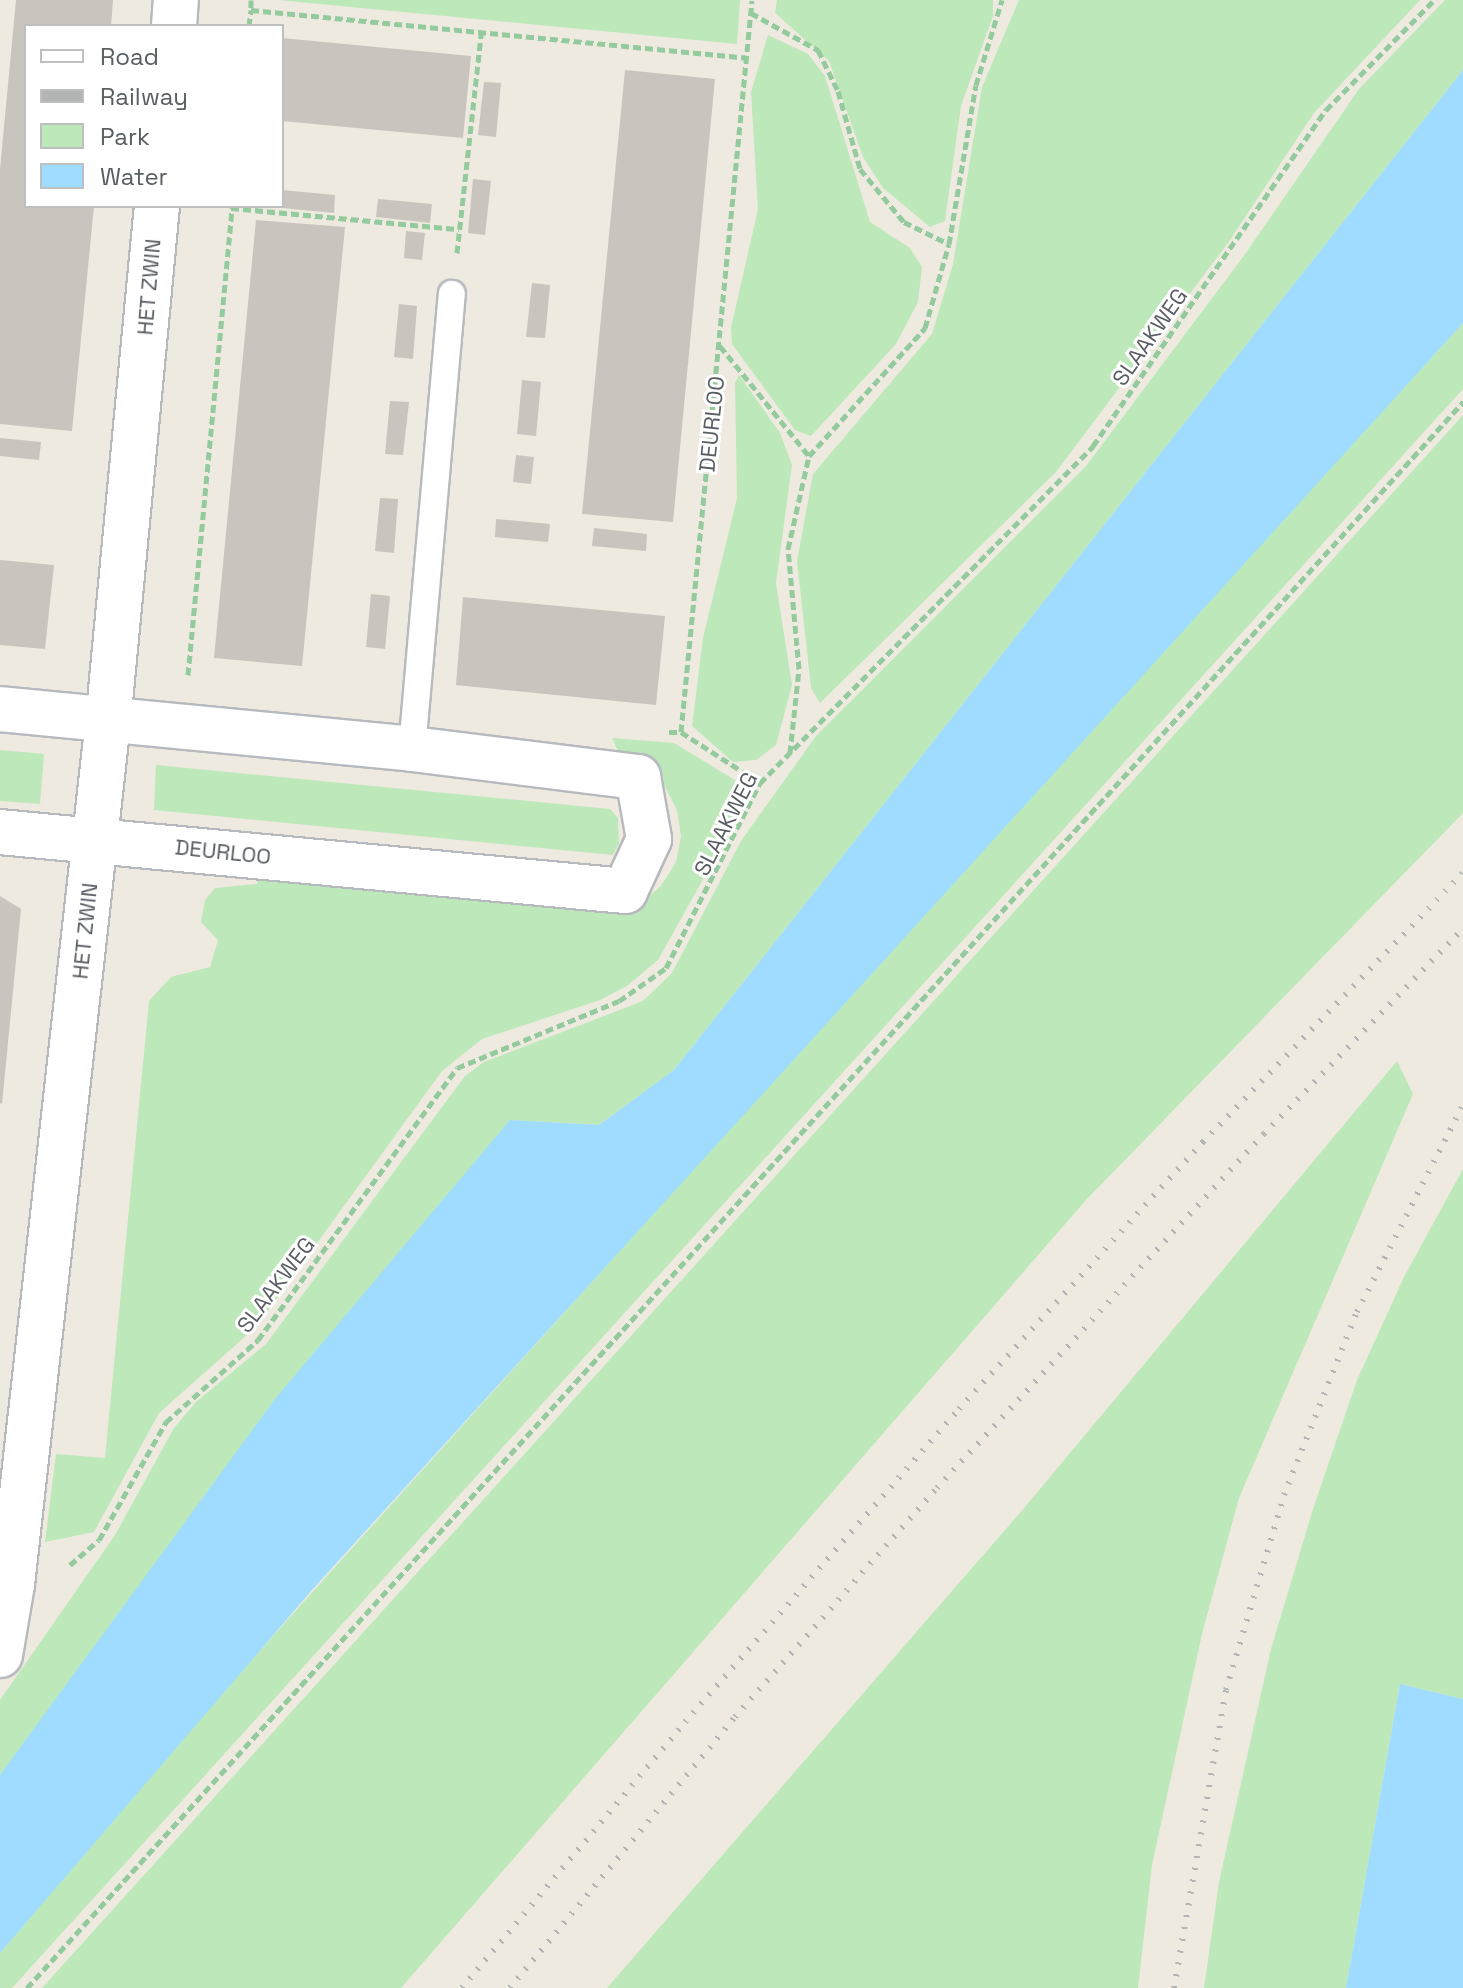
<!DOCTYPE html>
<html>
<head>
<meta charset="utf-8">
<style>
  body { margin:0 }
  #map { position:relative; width:1463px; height:1988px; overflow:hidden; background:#eeeae0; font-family:"Space Grotesk",sans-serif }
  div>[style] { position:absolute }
  .green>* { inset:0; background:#bde8ba }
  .water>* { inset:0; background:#9fdcff }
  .building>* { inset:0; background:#c9c4bd }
  .path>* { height:5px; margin-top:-2.5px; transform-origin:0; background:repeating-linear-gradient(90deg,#93ca9e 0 8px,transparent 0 12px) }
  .roads { filter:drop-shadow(2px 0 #b6babf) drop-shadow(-2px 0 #b6babf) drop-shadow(0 2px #b6babf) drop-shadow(0 -2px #b6babf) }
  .service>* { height:26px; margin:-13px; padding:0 13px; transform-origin:13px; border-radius:13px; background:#fff }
  .minor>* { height:44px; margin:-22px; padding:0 22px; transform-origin:22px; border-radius:22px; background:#fff }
  .rail>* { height:6px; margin-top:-3px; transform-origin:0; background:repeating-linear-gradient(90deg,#b3b4b4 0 2px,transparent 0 12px) }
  span { translate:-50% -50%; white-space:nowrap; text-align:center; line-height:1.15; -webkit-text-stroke:6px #fff; paint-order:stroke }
  .street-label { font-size:22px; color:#595e63 }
  .legend { position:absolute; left:24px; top:24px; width:260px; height:184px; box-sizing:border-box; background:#fff; border:2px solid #bdbfc1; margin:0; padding:10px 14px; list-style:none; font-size:24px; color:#595e63 }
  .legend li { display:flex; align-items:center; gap:16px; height:40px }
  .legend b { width:40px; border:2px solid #bdbfc1 }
</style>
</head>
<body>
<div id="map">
  <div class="green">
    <i style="clip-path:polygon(278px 0,740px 0,737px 44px)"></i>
    <i style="clip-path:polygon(777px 0,993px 0,993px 16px,961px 106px,945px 221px,930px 227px,883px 188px,863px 157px,829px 61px,775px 13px)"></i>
    <i style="clip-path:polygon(1019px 0,1420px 0,1314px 113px,1228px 243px,1056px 472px,820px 703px,811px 688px,797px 561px,813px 474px,932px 334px,953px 264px,982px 87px)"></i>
    <i style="clip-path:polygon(1445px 0,1463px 0,1463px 70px,674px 1070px,599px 1125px,510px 1120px,0 1775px,0 1700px,115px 1535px,174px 1428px,196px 1402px,266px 1344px,465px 1076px,484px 1062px,643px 1001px,672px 973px,741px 841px,816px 736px,1086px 466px,1243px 257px,1359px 89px)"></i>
    <i style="clip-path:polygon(768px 35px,808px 54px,825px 76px,870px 222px,910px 248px,922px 267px,918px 302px,896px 344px,811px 436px,795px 430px,732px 344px,731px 328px,758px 209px,751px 92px)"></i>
    <i style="clip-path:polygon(1463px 323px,1463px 389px,12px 1988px,0 1988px,0 1953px,172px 1748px,1061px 761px)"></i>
    <i style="clip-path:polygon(739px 375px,780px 433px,792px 465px,776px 583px,792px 685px,776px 745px,756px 760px,733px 762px,692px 726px,703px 638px,737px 498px,735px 383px)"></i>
    <i style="clip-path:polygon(1463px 415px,1463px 813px,1086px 1200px,401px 1988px,42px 1988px)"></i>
    <i style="clip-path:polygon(612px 738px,674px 743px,743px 785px,744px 806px,658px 960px,627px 986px,600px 1000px,482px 1039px,442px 1071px,256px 1327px,159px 1413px,94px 1532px,45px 1542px,56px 1454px,105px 1458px,149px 1001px,171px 977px,210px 967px,218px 940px,201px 922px,205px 900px,215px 888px,257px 884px,258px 878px,645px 899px,661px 886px,676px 862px,681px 836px,677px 810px,662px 781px,642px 764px,621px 758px)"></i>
    <i style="clip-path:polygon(0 750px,44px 754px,40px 804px,0 801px)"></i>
    <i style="clip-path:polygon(156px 765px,610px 809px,618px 818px,619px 843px,613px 855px,154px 810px)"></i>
    <i style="clip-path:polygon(1397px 1061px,1413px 1094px,1239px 1498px,1202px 1634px,1152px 1865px,1138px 1988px,607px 1988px,1025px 1507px)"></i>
    <i style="clip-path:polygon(1463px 1169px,1463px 1699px,1400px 1684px,1346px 1988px,1204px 1988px,1219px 1882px,1271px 1649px,1313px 1509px,1357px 1380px,1404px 1277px)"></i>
  </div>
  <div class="water">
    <i style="clip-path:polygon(1463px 70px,1463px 323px,312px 1590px,0 1953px,0 1775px,275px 1399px,510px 1120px,599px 1125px,674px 1070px)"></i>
    <i style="clip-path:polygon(1400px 1684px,1463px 1699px,1463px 1988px,1346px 1988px)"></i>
  </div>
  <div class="building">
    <i style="clip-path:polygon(16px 0,113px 0,111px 26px,26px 26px,26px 206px,94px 206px,72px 431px,0 424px,0 169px)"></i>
    <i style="clip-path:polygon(282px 38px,471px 56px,463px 138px,282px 121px)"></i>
    <i style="clip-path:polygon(625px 70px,715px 79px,673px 522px,582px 514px)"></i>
    <i style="clip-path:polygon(484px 82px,501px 83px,496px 137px,478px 135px)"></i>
    <i style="clip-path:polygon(473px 179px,491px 181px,485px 235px,468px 233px)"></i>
    <i style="clip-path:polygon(282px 190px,335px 195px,334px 213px,282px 208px)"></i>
    <i style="clip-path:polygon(378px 199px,432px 204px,430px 223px,376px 217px)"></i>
    <i style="clip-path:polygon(256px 220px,345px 227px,302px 666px,214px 658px)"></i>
    <i style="clip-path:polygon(406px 231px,425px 233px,422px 260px,404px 258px)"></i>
    <i style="clip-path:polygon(532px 283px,550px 285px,545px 338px,526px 337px)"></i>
    <i style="clip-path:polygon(399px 304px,417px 306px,413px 359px,394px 357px)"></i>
    <i style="clip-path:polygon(522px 380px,541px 382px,536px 436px,517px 434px)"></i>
    <i style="clip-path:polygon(390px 401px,409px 402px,403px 455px,385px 454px)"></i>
    <i style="clip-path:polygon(0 438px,41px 442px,39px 460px,0 456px)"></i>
    <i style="clip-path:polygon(516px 455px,534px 457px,531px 484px,513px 482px)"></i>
    <i style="clip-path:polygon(380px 498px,398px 499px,394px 553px,375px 551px)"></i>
    <i style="clip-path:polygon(496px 519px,550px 524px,548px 542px,495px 537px)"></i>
    <i style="clip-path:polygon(594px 528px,647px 534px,646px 551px,592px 546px)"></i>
    <i style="clip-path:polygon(0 560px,54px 565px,45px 649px,0 645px)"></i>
    <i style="clip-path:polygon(371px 594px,390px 596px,385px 649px,366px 647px)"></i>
    <i style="clip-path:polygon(463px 597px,665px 616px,656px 705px,456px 685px)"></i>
    <i style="clip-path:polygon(0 896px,21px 909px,2px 1104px,0 1103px)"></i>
  </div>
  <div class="path">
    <i style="left:251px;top:0;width:10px;rotate:90deg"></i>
    <i style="left:251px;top:10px;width:498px;rotate:5.5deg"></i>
    <i style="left:751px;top:13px;width:77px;rotate:28.9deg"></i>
    <i style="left:818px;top:50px;width:46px;rotate:64deg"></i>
    <i style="left:838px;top:91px;width:81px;rotate:74.2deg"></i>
    <i style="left:860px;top:169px;width:69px;rotate:50.3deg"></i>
    <i style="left:904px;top:222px;width:50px;rotate:26.1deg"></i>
    <i style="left:249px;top:26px;width:16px;rotate:-83deg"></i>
    <i style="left:231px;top:208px;width:229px;rotate:5.3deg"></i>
    <i style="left:457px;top:253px;width:220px;rotate:-83.7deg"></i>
    <i style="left:720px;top:346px;width:141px;rotate:51deg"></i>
    <i style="left:188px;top:675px;width:471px;rotate:-84.6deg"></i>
    <i style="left:669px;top:732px;width:12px"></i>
    <i style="left:681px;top:732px;width:735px;rotate:-84.46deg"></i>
    <i style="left:681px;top:732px;width:94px;rotate:32.8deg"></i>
    <i style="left:790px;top:753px;width:84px;rotate:-83.9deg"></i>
    <i style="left:799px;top:669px;width:121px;rotate:-95.2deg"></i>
    <i style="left:788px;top:549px;width:95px;rotate:-77.3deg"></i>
    <i style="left:809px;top:456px;width:173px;rotate:-47.8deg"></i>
    <i style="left:925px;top:328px;width:87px;rotate:-74.1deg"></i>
    <i style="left:949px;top:244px;width:161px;rotate:-80.4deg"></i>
    <i style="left:976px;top:85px;width:89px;rotate:-73deg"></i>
    <i style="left:70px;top:1565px;width:38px;rotate:-41deg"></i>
    <i style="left:99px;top:1540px;width:136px;rotate:-60.4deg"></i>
    <i style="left:166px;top:1422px;width:123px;rotate:-41.7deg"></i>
    <i style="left:258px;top:1340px;width:337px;rotate:-53.8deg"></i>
    <i style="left:457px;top:1068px;width:175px;rotate:-22.5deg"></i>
    <i style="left:619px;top:1001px;width:57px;rotate:-35.1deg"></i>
    <i style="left:666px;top:968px;width:208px;rotate:-63.1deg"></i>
    <i style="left:760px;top:783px;width:474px;rotate:-45.3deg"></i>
    <i style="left:1093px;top:446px;width:409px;rotate:-55.3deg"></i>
    <i style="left:1326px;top:110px;width:154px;rotate:-45.5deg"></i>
    <i style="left:27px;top:1988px;width:2140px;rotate:-47.84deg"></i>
  </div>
  <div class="roads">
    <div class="service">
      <i style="left:412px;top:749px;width:457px;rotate:-85deg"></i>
    </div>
    <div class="minor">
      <i style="left:174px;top:26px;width:26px;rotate:-86deg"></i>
      <i style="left:0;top:709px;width:414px;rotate:5.5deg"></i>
      <i style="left:412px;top:749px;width:228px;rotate:7.1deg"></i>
      <i style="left:638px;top:777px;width:63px;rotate:79.9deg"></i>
      <i style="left:649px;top:839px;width:57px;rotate:114.8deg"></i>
      <i style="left:625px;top:891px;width:628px;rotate:-174.61deg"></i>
      <i style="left:0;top:1655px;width:72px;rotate:-80.4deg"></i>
      <i style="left:12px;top:1584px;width:867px;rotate:-83.65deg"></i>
      <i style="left:108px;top:722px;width:518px;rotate:-84.58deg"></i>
    </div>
  </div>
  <div class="rail">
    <i style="left:462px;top:1988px;width:347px;rotate:-50deg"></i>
    <i style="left:685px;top:1722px;width:416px;rotate:-48.8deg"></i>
    <i style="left:959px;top:1409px;width:362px;rotate:-47.6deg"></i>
    <i style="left:1203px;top:1142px;width:374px;rotate:-46deg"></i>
    <i style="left:510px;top:1988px;width:352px;rotate:-50.3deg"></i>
    <i style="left:735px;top:1717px;width:305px;rotate:-48.6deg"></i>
    <i style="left:937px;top:1488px;width:482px;rotate:-47.3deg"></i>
    <i style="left:1264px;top:1134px;width:286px;rotate:-45.9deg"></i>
    <i style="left:1174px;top:1988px;width:303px;rotate:-80.1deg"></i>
    <i style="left:1226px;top:1690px;width:203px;rotate:-73.4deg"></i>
    <i style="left:1284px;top:1495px;width:197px;rotate:-68.3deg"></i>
    <i style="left:1357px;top:1312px;width:233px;rotate:-62.9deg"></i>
  </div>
  <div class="street-label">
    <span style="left:149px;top:287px;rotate:-85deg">HET ZWIN</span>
    <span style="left:1150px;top:337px;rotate:-55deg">SLAAKWEG</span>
    <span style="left:712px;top:424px;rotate:-84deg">DEURLOO</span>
    <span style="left:726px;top:824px;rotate:-63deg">SLAAKWEG</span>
    <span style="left:223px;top:852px;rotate:6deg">DEURLOO</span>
    <span style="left:85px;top:931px;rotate:-84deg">HET ZWIN</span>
    <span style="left:276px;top:1285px;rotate:-53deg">SLAAKWEG</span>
  </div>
  <ul class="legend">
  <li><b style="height:10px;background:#fff"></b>Road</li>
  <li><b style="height:10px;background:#b3b4b4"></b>Railway</li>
  <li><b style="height:22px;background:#bde8ba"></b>Park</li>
  <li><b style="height:22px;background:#9fdcff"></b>Water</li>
  </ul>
</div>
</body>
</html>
